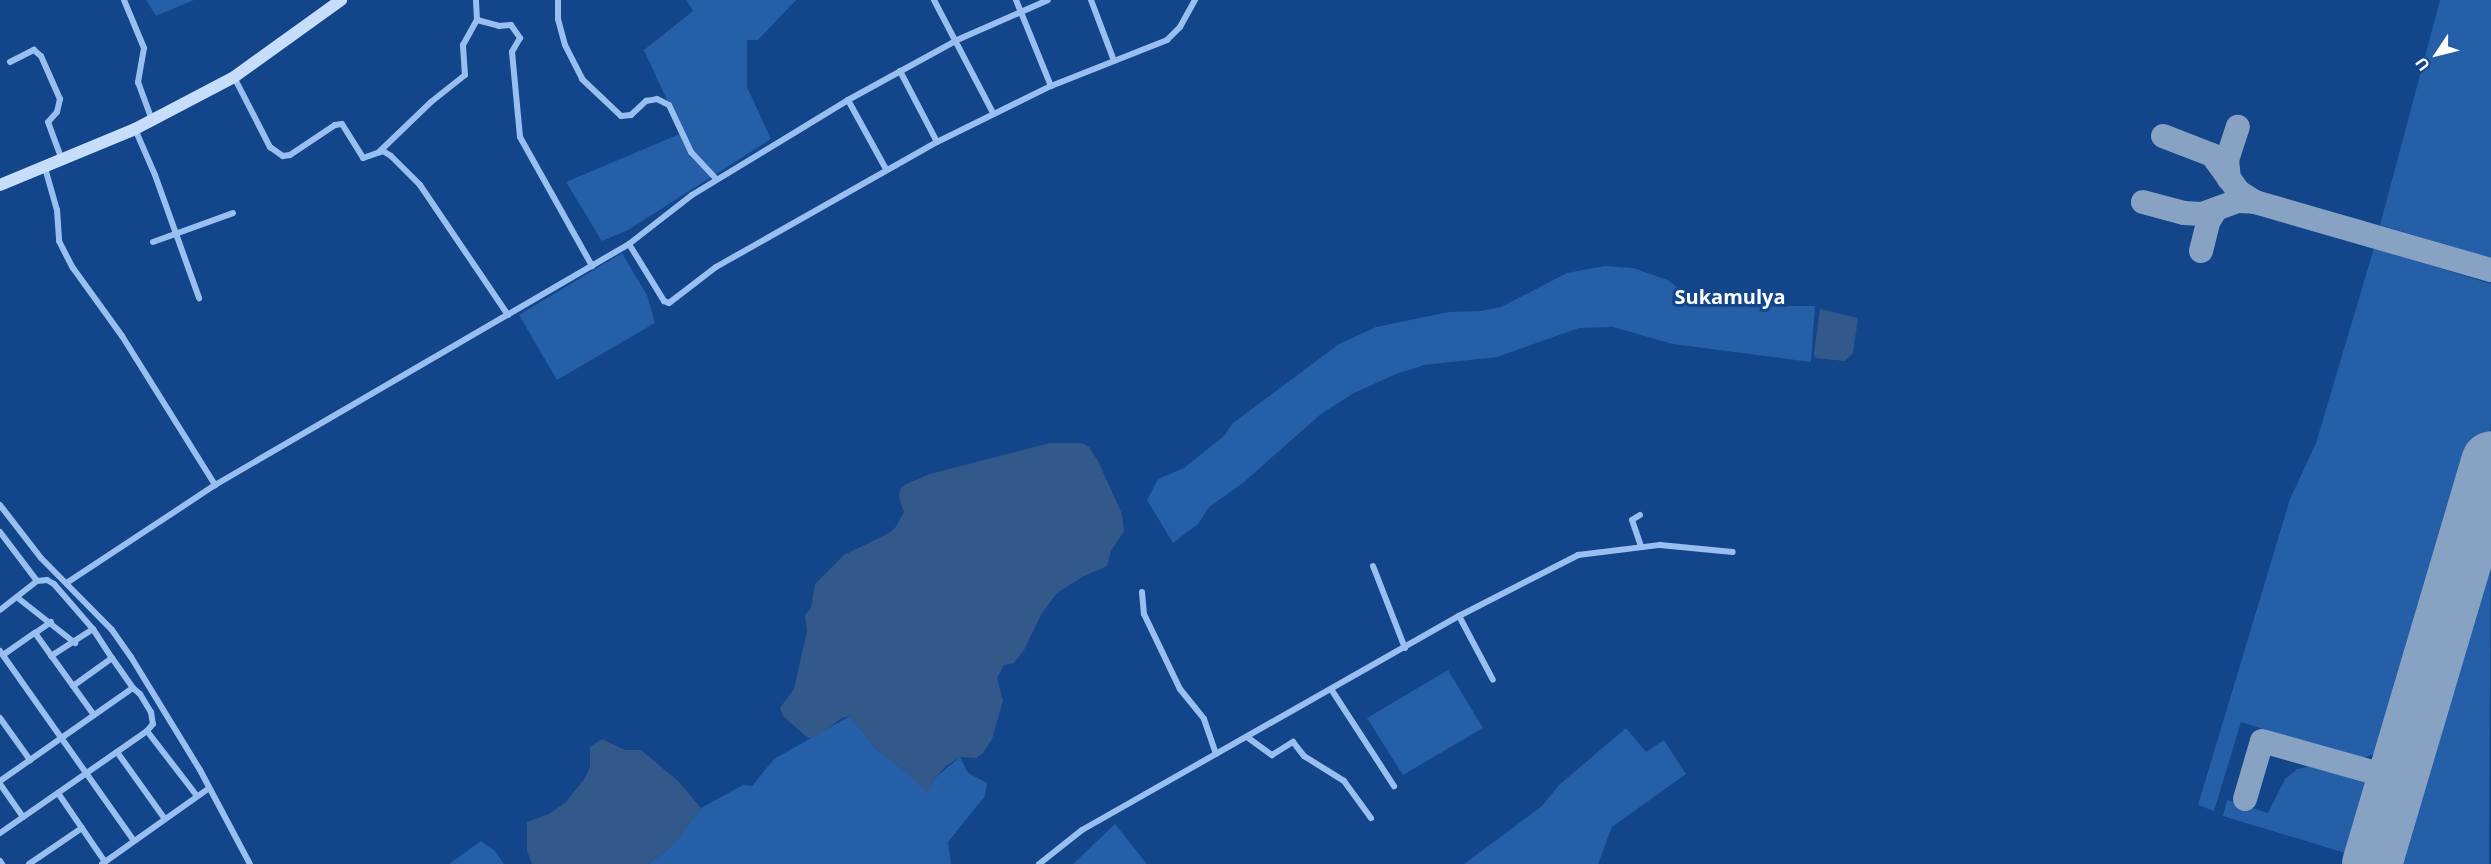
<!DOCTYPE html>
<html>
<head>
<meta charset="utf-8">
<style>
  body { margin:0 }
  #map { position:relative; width:2491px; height:864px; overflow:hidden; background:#124589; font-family:"Open Sans",sans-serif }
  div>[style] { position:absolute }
  .green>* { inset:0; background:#245fa8 }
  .water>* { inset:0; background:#33598b }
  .taxiway>* { height:24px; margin:-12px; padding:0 12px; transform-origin:12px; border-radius:12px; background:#88a2c4 }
  .runway>* { height:60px; margin:-30px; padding:0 30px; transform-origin:30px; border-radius:30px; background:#88a2c4 }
  .minor>* { height:6px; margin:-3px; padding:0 3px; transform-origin:3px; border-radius:3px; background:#98bff0 }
  .secondary>* { height:12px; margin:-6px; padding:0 6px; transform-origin:6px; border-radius:6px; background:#c6ddfb }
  span { translate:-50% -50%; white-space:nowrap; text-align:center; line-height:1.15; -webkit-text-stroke:6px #124589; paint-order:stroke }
  .quarter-label { font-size:20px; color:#fff; font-weight:700 }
  .north { position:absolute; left:2407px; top:24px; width:60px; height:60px; -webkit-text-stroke:4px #124589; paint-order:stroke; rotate:235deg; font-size:16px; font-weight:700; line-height:24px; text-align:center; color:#fff }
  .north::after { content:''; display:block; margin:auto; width:21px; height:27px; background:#fff; clip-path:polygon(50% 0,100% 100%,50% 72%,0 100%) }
</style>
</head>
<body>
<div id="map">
  <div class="green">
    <i style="clip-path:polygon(146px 0,194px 0,156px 16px)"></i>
    <i style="clip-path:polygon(686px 0,796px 0,758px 40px,747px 40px,747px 87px,771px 139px,628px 230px,602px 241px,566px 182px,682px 133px,644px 50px,693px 11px)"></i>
    <i style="clip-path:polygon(2440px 0,2491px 0,2491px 258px,2380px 225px)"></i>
    <i style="clip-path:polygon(2374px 248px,2491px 284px,2491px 427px,2396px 741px,2385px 751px,2359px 759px,2241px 722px,2214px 811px,2198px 805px,2290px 499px,2316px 443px)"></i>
    <i style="clip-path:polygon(622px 253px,647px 295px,655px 323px,557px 380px,519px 315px)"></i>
    <i style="clip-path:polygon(1605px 266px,1633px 268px,1668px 280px,1696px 302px,1722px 306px,1815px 306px,1811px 362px,1673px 344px,1613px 327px,1579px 328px,1497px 357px,1424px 365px,1396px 374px,1354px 393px,1321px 414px,1243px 483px,1209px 507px,1198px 524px,1173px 543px,1147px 500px,1158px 479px,1184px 468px,1224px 436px,1233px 423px,1339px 344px,1376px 327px,1449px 312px,1480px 311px,1501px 307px,1567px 273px)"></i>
    <i style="clip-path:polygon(2491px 502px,2489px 864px,2384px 864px)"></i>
    <i style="clip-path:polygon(1448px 670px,1483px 728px,1403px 775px,1367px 718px)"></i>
    <i style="clip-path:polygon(850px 716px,877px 750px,904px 770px,928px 792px,935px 778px,960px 757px,968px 773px,987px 783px,985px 796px,948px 842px,951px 864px,648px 864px,672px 846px,701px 808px,743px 785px,752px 786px,774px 759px)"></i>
    <i style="clip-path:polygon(1626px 728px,1646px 752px,1664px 740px,1686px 774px,1612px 827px,1598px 864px,1464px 864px,1542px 806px,1559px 785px)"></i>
    <i style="clip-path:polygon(2318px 765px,2342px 771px,2365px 782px,2370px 788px,2376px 810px,2362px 858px,2223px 816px,2227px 800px,2268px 813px,2285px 779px,2297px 769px)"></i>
    <i style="clip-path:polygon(1115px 824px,1147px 864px,1073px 864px)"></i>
    <i style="clip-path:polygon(481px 841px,495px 851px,504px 864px,449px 864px)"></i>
  </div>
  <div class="water">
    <i style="clip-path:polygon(1820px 309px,1858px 318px,1853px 353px,1845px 361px,1816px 358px,1814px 354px)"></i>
    <i style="clip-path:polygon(1050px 443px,1082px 443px,1089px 447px,1098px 461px,1122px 514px,1124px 531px,1111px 551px,1107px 566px,1084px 576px,1057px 593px,1042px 613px,1024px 650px,1014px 663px,1004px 665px,997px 678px,1003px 701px,992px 739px,983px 753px,976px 758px,960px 757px,946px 766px,935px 778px,928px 793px,904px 770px,877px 750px,850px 716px,842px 718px,816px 737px,808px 738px,783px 716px,780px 708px,794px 689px,807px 631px,805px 615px,811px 608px,815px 584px,844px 555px,889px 533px,895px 528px,904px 512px,899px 497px,900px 489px,906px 484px,930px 474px)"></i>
    <i style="clip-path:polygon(602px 739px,625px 750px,641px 750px,678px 781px,701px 808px,672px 846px,648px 864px,532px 864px,527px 851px,527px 822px,549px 814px,566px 802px,585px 778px,590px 767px,590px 747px)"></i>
  </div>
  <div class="taxiway">
    <i style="left:2163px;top:136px;width:53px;rotate:21.2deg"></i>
    <i style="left:2212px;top:155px;width:46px;rotate:53.9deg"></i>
    <i style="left:2239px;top:192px;width:19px;rotate:32deg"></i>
    <i style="left:2229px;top:179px;width:19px;rotate:-96deg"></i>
    <i style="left:2227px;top:160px;width:35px;rotate:-72deg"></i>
    <i style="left:2143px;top:202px;width:42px;rotate:15deg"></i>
    <i style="left:2184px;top:213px;width:18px;rotate:3deg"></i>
    <i style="left:2202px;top:214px;width:38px;rotate:-20deg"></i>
    <i style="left:2238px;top:201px;width:17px;rotate:3deg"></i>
    <i style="left:2255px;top:202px;width:246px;rotate:16.1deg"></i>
    <i style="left:2201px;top:251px;width:30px;rotate:-76deg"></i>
    <i style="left:2208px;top:222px;width:15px;rotate:-58deg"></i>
    <i style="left:2245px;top:799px;width:60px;rotate:-73.7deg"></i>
    <i style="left:2262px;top:741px;width:140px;rotate:15.7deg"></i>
  </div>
  <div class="runway">
    <i style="left:2372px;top:864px;width:420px;rotate:-73.5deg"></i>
  </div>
  <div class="minor">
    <i style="left:124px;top:0;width:52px;rotate:67.4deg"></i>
    <i style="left:144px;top:48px;width:35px;rotate:100deg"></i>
    <i style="left:138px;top:82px;width:40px;rotate:69.8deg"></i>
    <i style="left:558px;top:0;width:19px;rotate:90deg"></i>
    <i style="left:558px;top:19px;width:27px;rotate:75deg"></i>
    <i style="left:565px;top:45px;width:38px;rotate:63deg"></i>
    <i style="left:582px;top:79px;width:54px;rotate:43.5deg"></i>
    <i style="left:621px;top:116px;width:10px;rotate:-6deg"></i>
    <i style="left:631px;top:115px;width:21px;rotate:-43deg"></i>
    <i style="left:646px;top:101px;width:11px;rotate:-10deg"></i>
    <i style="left:657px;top:99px;width:13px;rotate:27deg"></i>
    <i style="left:669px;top:105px;width:52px;rotate:64.9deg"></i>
    <i style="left:691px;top:152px;width:37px;rotate:47deg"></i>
    <i style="left:934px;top:0;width:127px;rotate:62.4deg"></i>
    <i style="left:1016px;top:0;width:93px;rotate:67.9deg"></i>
    <i style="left:1091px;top:0;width:65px;rotate:69.3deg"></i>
    <i style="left:477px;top:20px;width:23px;rotate:15deg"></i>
    <i style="left:499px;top:26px;width:12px;rotate:-5deg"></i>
    <i style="left:511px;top:25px;width:16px;rotate:55deg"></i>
    <i style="left:520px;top:38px;width:16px;rotate:120deg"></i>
    <i style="left:512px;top:52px;width:85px;rotate:84.6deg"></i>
    <i style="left:520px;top:137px;width:148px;rotate:60.8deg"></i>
    <i style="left:10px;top:62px;width:27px;rotate:-27deg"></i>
    <i style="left:34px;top:50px;width:9px;rotate:41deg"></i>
    <i style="left:41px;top:56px;width:47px;rotate:66.2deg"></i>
    <i style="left:60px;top:99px;width:13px;rotate:103deg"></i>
    <i style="left:57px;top:112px;width:13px;rotate:132deg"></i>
    <i style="left:48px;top:122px;width:40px;rotate:69.8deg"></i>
    <i style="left:900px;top:71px;width:80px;rotate:62.5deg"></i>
    <i style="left:234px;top:77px;width:79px;rotate:62.8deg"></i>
    <i style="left:270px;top:147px;width:16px;rotate:35deg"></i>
    <i style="left:283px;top:156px;width:7px;rotate:-8deg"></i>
    <i style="left:290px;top:155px;width:54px;rotate:-33.7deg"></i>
    <i style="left:335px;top:125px;width:7px;rotate:-8deg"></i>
    <i style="left:342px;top:124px;width:40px;rotate:58deg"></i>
    <i style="left:363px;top:158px;width:21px;rotate:-19deg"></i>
    <i style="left:383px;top:151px;width:9px;rotate:32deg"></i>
    <i style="left:391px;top:156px;width:41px;rotate:45deg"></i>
    <i style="left:420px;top:185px;width:157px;rotate:55.9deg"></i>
    <i style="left:848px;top:100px;width:79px;rotate:61.2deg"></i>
    <i style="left:135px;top:129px;width:50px;rotate:66.5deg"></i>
    <i style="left:155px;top:175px;width:131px;rotate:70.3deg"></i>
    <i style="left:379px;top:152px;width:72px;rotate:-43.9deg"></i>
    <i style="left:431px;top:102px;width:43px;rotate:-38.5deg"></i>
    <i style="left:465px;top:75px;width:30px;rotate:-94deg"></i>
    <i style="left:463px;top:45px;width:29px;rotate:-61deg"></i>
    <i style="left:477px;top:20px;width:20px;rotate:-93deg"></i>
    <i style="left:45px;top:168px;width:44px;rotate:74.1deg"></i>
    <i style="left:57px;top:210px;width:31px;rotate:86deg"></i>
    <i style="left:59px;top:241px;width:30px;rotate:63deg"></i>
    <i style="left:73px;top:268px;width:84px;rotate:54.2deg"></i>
    <i style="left:122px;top:336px;width:176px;rotate:58deg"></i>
    <i style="left:153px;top:242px;width:85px;rotate:-19.9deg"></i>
    <i style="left:629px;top:244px;width:67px;rotate:58.4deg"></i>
    <i style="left:664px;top:301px;width:5px;rotate:22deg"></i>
    <i style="left:669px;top:303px;width:59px;rotate:-37.5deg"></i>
    <i style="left:716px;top:267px;width:254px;rotate:-29.5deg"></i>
    <i style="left:937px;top:142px;width:127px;rotate:-26.2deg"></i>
    <i style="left:1051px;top:86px;width:125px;rotate:-21.6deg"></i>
    <i style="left:1167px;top:40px;width:18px;rotate:-45deg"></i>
    <i style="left:1180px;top:27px;width:31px;rotate:-61deg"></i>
    <i style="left:0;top:505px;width:67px;rotate:52.3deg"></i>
    <i style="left:41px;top:558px;width:101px;rotate:45.4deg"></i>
    <i style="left:112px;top:630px;width:33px;rotate:55deg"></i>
    <i style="left:131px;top:657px;width:132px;rotate:58.6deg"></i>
    <i style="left:200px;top:770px;width:106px;rotate:62deg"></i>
    <i style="left:1640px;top:515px;width:9px;rotate:148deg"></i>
    <i style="left:1632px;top:520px;width:28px;rotate:71deg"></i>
    <i style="left:0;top:532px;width:61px;rotate:52.9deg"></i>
    <i style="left:1373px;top:566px;width:88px;rotate:68.7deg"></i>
    <i style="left:37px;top:581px;width:10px;rotate:-6deg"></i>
    <i style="left:47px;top:580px;width:8px;rotate:30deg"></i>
    <i style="left:54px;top:584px;width:60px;rotate:49.1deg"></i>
    <i style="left:93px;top:629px;width:35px;rotate:57deg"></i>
    <i style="left:68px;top:582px;width:176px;rotate:-33.4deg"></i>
    <i style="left:215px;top:485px;width:479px;rotate:-30.2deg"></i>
    <i style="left:629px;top:244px;width:80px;rotate:-37.9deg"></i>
    <i style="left:692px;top:195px;width:183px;rotate:-31.3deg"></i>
    <i style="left:848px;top:100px;width:124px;rotate:-28.8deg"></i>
    <i style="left:957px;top:40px;width:99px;rotate:-23.7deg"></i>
    <i style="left:1142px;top:592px;width:22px;rotate:85deg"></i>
    <i style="left:1144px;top:614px;width:83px;rotate:64.4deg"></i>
    <i style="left:1180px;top:689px;width:38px;rotate:51deg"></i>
    <i style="left:1204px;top:719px;width:37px;rotate:71deg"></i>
    <i style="left:18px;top:598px;width:73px;rotate:38.3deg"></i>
    <i style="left:0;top:610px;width:47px;rotate:-38.1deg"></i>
    <i style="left:1459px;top:616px;width:72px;rotate:62deg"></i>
    <i style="left:51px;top:622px;width:19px;rotate:145deg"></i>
    <i style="left:35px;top:633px;width:101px;rotate:54.3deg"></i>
    <i style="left:0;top:651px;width:232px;rotate:54.8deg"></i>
    <i style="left:3px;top:655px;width:39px;rotate:-35deg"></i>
    <i style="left:51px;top:656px;width:50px;rotate:-32.7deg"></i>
    <i style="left:73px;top:686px;width:48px;rotate:-35.7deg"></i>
    <i style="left:112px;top:658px;width:37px;rotate:55deg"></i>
    <i style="left:1331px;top:689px;width:116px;rotate:57deg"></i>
    <i style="left:0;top:718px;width:52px;rotate:54.5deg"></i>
    <i style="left:147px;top:731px;width:82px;rotate:52.4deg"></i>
    <i style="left:1247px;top:737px;width:31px;rotate:36deg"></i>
    <i style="left:1272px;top:755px;width:25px;rotate:-32deg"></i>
    <i style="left:1293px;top:742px;width:18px;rotate:52deg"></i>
    <i style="left:1304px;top:756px;width:47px;rotate:32deg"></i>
    <i style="left:1344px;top:781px;width:46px;rotate:53.9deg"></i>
    <i style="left:117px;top:752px;width:82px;rotate:54.4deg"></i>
    <i style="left:0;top:781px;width:162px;rotate:-35deg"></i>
    <i style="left:133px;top:688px;width:9px;rotate:41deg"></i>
    <i style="left:140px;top:694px;width:21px;rotate:59deg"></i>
    <i style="left:151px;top:712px;width:12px;rotate:81deg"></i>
    <i style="left:153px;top:724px;width:9px;rotate:131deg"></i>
    <i style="left:147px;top:731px;width:179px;rotate:145.2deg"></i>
    <i style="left:0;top:784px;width:40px;rotate:55.1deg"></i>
    <i style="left:58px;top:793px;width:83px;rotate:55.7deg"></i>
    <i style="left:0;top:861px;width:4px;rotate:56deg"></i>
    <i style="left:29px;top:864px;width:64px;rotate:-34.2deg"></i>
    <i style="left:102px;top:864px;width:130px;rotate:-35.3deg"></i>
    <i style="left:1039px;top:864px;width:55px;rotate:-38.3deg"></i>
    <i style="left:1082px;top:830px;width:434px;rotate:-29.6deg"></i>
    <i style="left:1459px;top:616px;width:134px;rotate:-27.1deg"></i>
    <i style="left:1578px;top:555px;width:83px;rotate:-7deg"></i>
    <i style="left:1660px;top:545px;width:73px;rotate:5.5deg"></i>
  </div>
  <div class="secondary">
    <i style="left:0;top:185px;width:146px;rotate:-22.5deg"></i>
    <i style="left:135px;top:129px;width:112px;rotate:-27.7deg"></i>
    <i style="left:234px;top:77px;width:132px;rotate:-35.7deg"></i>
  </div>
  <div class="quarter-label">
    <span style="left:1730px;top:296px">Sukamulya</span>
  </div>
  <div class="north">U</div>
</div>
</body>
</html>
